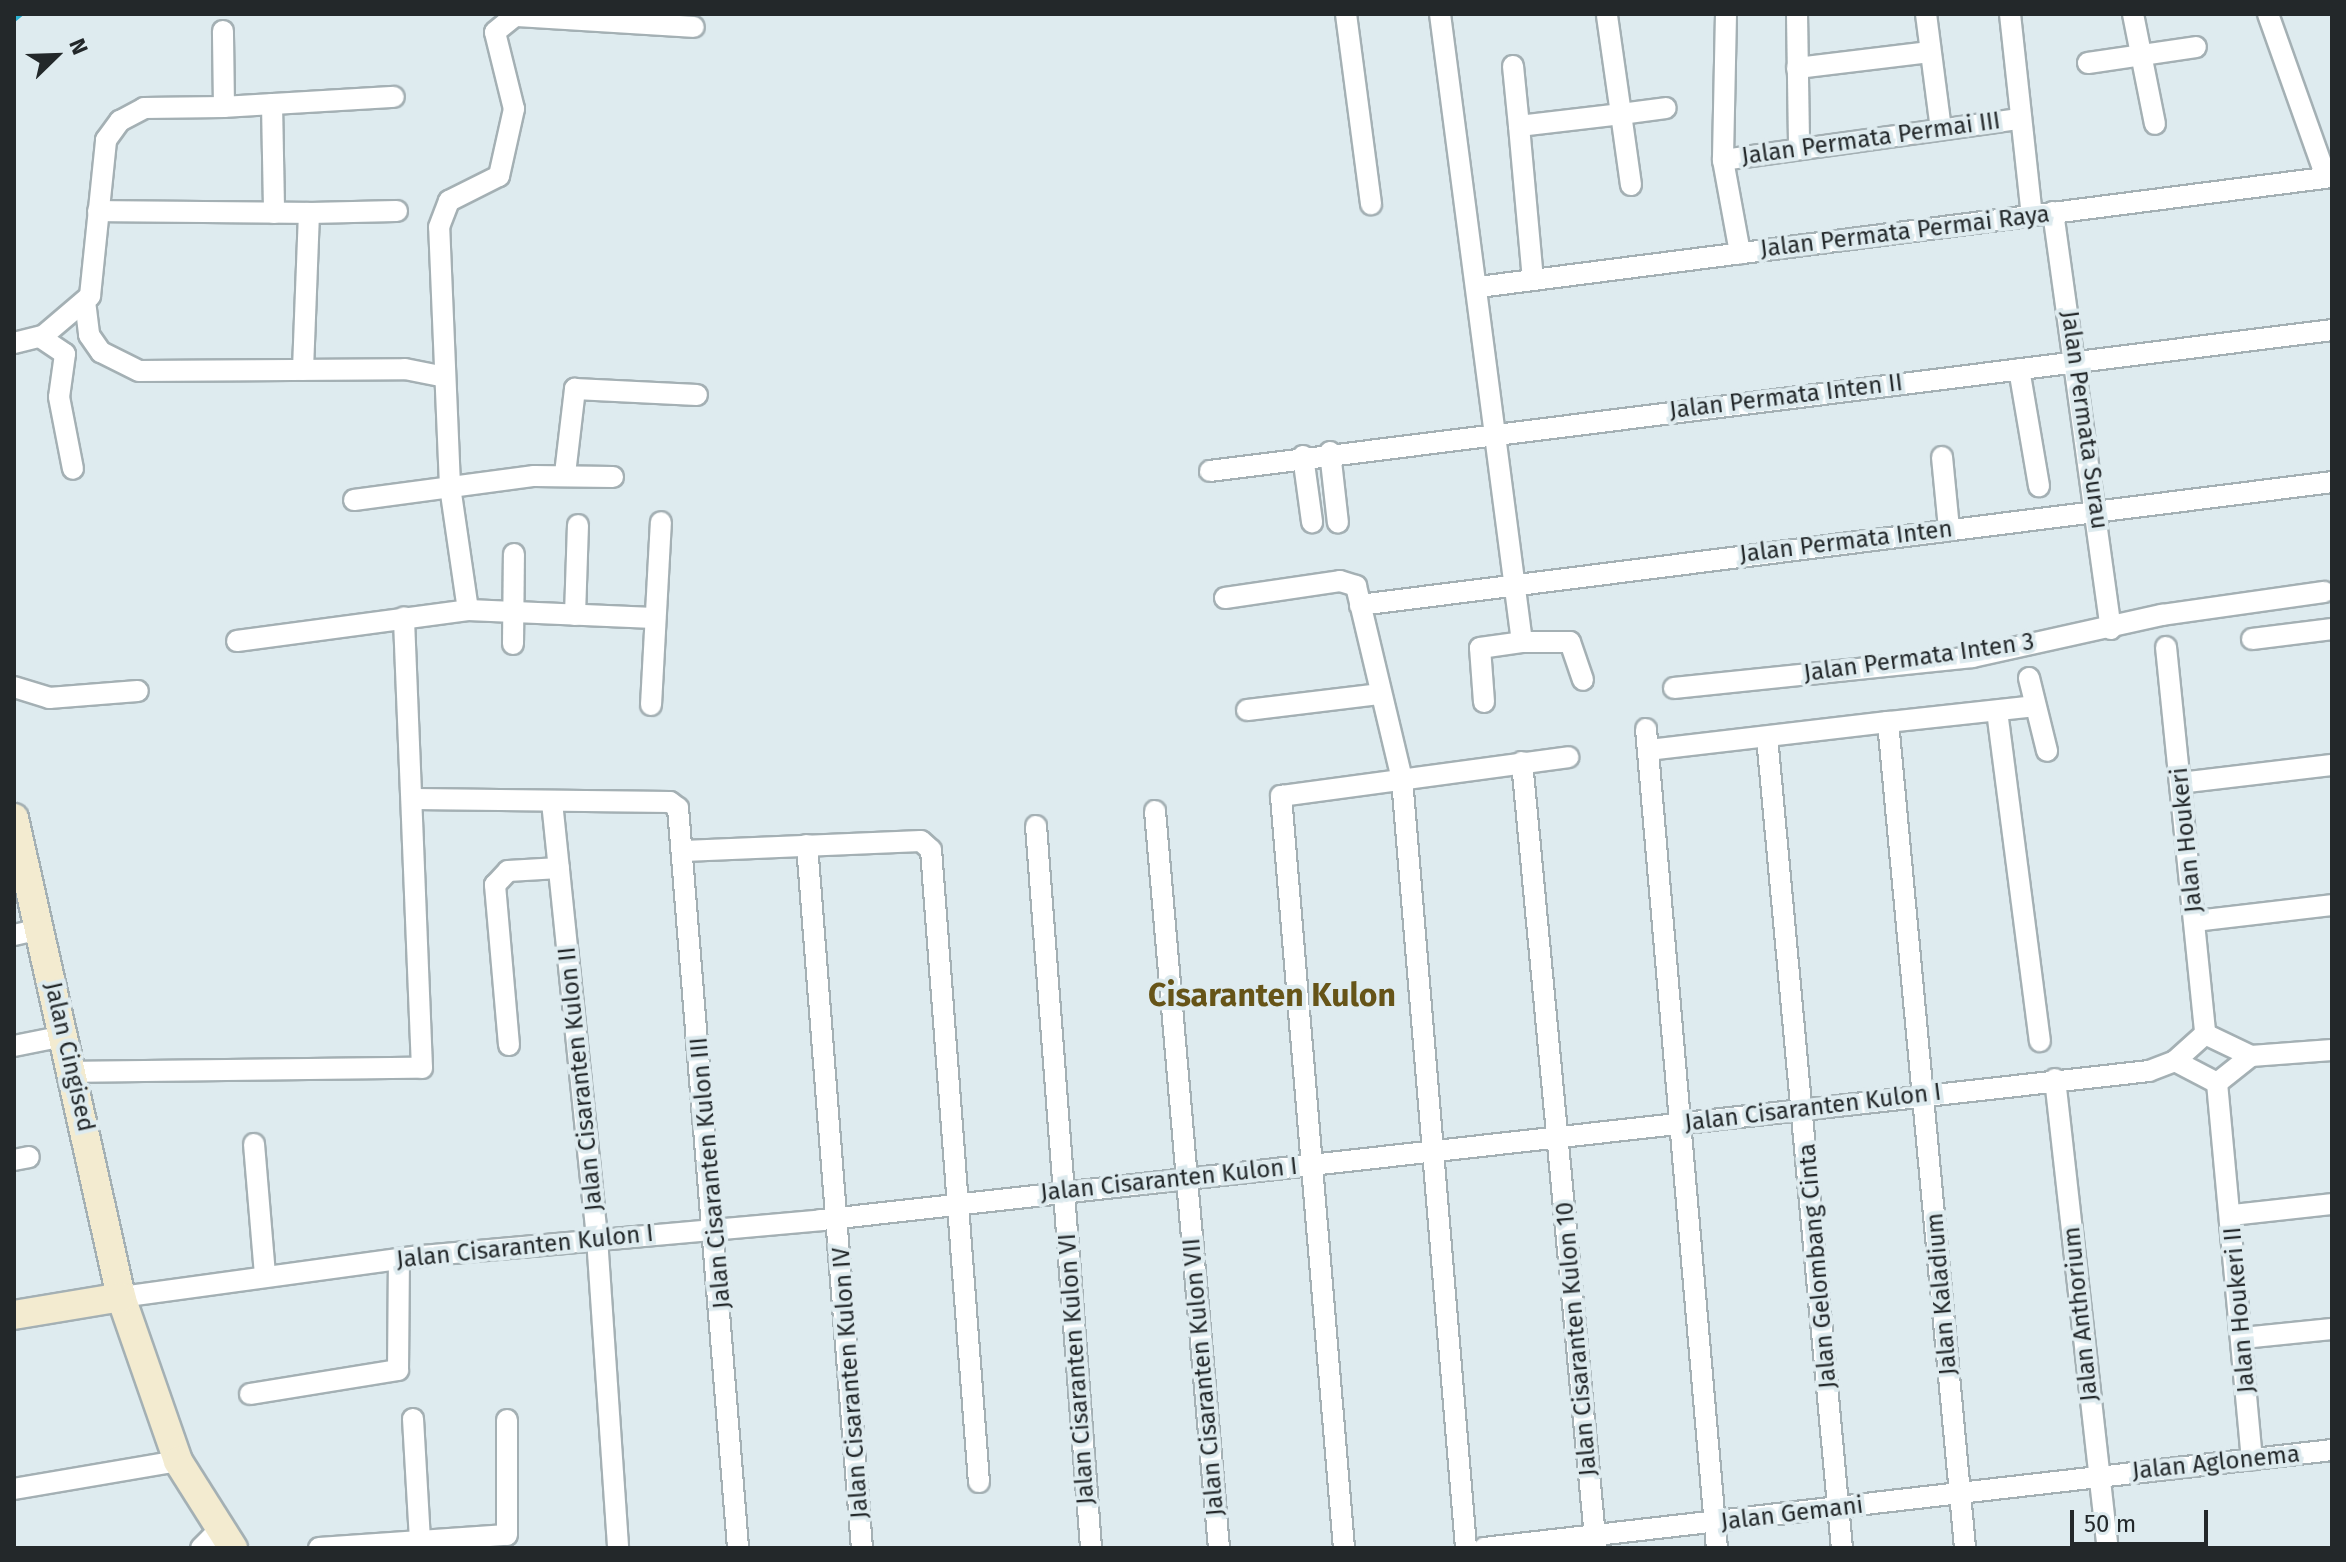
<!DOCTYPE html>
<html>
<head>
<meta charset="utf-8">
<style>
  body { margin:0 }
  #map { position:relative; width:2346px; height:1562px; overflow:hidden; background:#deebef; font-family:"Fira Sans",sans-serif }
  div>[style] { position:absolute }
  .stream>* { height:6px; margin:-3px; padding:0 3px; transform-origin:3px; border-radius:3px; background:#2db2d1 }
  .roads { filter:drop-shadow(2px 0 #a4b0b4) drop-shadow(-2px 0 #a4b0b4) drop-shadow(0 2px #a4b0b4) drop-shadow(0 -2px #a4b0b4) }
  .minor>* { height:20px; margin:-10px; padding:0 10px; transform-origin:10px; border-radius:10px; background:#fff }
  .secondary>* { height:28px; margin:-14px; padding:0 14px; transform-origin:14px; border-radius:14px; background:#f3ebd0 }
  span { translate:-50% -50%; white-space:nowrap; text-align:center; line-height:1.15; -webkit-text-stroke:8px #deebef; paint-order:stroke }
  .street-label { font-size:24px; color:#23282a }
  .district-label { font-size:32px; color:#665418; font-weight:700 }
  .frame { position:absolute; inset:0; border:16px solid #23282a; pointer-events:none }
  .north { position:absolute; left:16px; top:16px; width:80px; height:80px; -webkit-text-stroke:6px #deebef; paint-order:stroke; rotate:67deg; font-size:22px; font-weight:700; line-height:32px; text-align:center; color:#23282a }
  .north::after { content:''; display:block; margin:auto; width:28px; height:36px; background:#23282a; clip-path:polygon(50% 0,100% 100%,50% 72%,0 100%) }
  .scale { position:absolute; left:2070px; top:1510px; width:138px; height:36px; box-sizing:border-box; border:4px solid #23282a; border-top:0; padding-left:10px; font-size:24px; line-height:28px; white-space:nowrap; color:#23282a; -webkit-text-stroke:6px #deebef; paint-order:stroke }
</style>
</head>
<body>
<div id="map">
  <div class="stream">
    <i style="left:14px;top:19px;width:8px;rotate:-40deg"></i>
  </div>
  <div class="roads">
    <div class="minor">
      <i style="left:1346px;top:14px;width:192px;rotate:82.5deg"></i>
      <i style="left:1440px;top:14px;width:633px;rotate:82.56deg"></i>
      <i style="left:1522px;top:642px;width:48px"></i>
      <i style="left:1570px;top:642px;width:40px;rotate:71.1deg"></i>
      <i style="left:1726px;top:14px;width:146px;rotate:91.2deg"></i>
      <i style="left:1723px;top:160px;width:95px;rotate:79.6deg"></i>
      <i style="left:1797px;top:14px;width:134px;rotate:89.1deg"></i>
      <i style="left:1926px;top:14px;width:116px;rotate:82.6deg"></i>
      <i style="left:2010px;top:14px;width:202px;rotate:83.8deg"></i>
      <i style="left:2133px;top:14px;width:112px;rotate:78.7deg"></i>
      <i style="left:2268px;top:14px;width:173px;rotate:70.4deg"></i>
      <i style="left:2088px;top:63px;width:109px;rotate:-8.4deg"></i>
      <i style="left:1513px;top:66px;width:60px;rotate:84.3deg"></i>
      <i style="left:1797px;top:68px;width:134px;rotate:-6.9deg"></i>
      <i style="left:272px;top:104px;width:109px;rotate:88.9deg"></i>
      <i style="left:224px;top:107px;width:170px;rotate:-3.4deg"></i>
      <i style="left:1723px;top:160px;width:300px;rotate:-7.9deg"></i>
      <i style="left:1631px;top:185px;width:72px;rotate:-98deg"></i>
      <i style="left:1621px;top:114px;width:45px;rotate:-7.6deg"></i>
      <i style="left:98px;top:211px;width:211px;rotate:0.5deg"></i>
      <i style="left:309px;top:213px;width:157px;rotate:92.2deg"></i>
      <i style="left:2053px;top:212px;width:421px;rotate:82.1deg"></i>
      <i style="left:309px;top:213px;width:88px;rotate:-1.3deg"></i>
      <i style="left:1533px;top:280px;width:155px;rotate:-95.2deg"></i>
      <i style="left:1519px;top:126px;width:103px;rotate:-6.7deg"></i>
      <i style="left:1621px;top:114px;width:99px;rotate:-98.1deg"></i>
      <i style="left:1479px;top:287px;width:860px;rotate:-7.35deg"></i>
      <i style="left:85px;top:301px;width:34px;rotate:83deg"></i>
      <i style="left:89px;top:335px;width:21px;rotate:55deg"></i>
      <i style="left:101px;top:352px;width:42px;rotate:26.6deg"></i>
      <i style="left:139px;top:371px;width:266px;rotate:-0.4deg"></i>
      <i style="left:405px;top:369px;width:41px;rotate:11.3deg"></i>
      <i style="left:40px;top:337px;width:30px;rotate:34deg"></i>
      <i style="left:65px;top:354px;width:43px;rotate:97.9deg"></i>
      <i style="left:59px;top:397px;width:73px;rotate:79deg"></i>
      <i style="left:14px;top:343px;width:30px;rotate:-14deg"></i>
      <i style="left:43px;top:336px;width:62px;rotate:-40.4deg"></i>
      <i style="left:90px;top:296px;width:157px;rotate:-84.1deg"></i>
      <i style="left:106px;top:140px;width:24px;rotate:-54deg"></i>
      <i style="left:120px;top:121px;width:27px;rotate:-28deg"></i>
      <i style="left:144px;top:108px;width:80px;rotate:-0.7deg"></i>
      <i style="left:224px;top:107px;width:76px;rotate:-90.8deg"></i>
      <i style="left:2019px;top:369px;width:119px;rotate:80.3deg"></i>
      <i style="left:1330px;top:452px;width:71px;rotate:83.6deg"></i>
      <i style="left:1303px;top:456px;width:67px;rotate:82.2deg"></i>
      <i style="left:1942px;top:457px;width:72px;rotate:84.4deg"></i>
      <i style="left:1210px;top:471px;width:1131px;rotate:-7.16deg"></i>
      <i style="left:565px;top:474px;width:86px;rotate:-83.3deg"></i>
      <i style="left:575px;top:389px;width:122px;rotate:2.8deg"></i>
      <i style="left:354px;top:500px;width:182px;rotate:-7.6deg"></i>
      <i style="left:534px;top:476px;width:79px;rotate:0.7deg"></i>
      <i style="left:1225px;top:598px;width:116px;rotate:-8.4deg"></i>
      <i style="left:1340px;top:581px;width:17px;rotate:17deg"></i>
      <i style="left:1356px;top:586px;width:198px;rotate:76.6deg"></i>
      <i style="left:1402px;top:779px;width:772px;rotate:85.24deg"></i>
      <i style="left:1360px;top:605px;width:980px;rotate:-7.21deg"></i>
      <i style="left:468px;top:610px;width:125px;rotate:-98.3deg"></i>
      <i style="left:450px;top:486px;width:259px;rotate:-92.4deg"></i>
      <i style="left:439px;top:227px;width:28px;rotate:-69deg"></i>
      <i style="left:449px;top:201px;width:56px;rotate:-26.6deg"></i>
      <i style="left:499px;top:176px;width:69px;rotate:-77.4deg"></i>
      <i style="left:514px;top:109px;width:79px;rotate:-103.9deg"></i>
      <i style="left:495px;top:32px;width:26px;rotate:-39deg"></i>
      <i style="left:515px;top:16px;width:179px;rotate:3.5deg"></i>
      <i style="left:575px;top:615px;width:90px;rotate:-88.1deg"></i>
      <i style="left:2252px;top:639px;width:81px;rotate:-7.1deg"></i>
      <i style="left:237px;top:641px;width:233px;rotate:-7.6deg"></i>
      <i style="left:468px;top:610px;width:186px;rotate:2.5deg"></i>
      <i style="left:513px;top:644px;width:90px;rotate:-89.4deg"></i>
      <i style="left:2166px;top:647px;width:389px;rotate:84.2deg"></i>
      <i style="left:2029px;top:678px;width:75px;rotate:76.1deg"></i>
      <i style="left:14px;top:687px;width:37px;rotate:17deg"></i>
      <i style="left:49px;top:698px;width:89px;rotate:-4.5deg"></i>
      <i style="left:1674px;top:688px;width:300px;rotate:-5.9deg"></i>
      <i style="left:1972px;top:657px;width:195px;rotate:-12.5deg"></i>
      <i style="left:2162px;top:615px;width:164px;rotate:-8.1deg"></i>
      <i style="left:1484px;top:702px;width:54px;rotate:-94.2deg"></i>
      <i style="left:1480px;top:648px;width:42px;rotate:-8.1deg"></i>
      <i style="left:651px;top:705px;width:183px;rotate:-86.9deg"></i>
      <i style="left:1247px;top:710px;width:133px;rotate:-6.9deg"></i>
      <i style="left:1997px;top:711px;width:333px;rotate:82.6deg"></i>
      <i style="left:1888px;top:722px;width:148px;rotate:-6.2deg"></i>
      <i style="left:1646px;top:729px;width:822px;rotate:85.05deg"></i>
      <i style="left:1767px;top:737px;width:814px;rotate:84.72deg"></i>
      <i style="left:1649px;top:750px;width:241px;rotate:-6.7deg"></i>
      <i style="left:1888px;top:722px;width:830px;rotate:84.67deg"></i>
      <i style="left:1522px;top:762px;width:789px;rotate:84.62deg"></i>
      <i style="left:2180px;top:783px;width:153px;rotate:-6.8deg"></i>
      <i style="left:415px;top:799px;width:255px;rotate:0.7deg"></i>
      <i style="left:670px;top:802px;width:10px;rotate:37deg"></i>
      <i style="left:678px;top:808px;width:742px;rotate:85.36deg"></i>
      <i style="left:552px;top:802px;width:438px;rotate:84.1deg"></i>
      <i style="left:597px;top:1238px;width:311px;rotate:86.1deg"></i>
      <i style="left:1155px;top:811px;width:740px;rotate:85.04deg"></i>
      <i style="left:1036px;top:826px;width:724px;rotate:85.64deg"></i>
      <i style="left:807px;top:845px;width:705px;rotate:85.53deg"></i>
      <i style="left:684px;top:851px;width:237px;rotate:-2.4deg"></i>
      <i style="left:921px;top:841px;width:13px;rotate:42deg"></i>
      <i style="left:931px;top:850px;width:634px;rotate:85.66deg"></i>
      <i style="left:2196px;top:921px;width:137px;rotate:-6.7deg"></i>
      <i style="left:14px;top:935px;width:28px;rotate:-13deg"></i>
      <i style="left:2205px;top:1034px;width:51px;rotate:25.6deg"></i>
      <i style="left:2251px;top:1056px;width:81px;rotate:-4.2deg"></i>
      <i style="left:509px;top:1045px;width:161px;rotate:-95deg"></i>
      <i style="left:495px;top:885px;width:19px;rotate:-47deg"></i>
      <i style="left:508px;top:871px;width:51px;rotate:-3.4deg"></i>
      <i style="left:14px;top:1046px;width:51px;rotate:-11.3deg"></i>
      <i style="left:2251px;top:1056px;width:43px;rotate:141.5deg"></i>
      <i style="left:2217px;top:1083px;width:378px;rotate:84.7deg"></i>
      <i style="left:2175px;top:1061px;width:47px;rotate:27.6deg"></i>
      <i style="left:72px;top:1072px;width:350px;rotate:-0.7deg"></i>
      <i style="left:422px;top:1068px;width:451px;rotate:-92.3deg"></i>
      <i style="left:2055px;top:1079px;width:472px;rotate:83.6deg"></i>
      <i style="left:254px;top:1144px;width:130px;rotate:85.2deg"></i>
      <i style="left:14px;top:1160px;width:15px;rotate:-11deg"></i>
      <i style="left:2232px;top:1215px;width:101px;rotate:-6.3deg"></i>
      <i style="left:121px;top:1297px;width:303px;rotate:-7.8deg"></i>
      <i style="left:421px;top:1256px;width:402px;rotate:-5.1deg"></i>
      <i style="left:821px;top:1220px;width:1336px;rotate:-6.4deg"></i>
      <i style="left:2149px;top:1071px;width:28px;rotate:-21deg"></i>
      <i style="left:2175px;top:1061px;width:40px;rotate:-42deg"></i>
      <i style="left:2243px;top:1338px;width:89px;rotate:-5.8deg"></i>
      <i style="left:250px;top:1394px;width:150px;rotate:-9.2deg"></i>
      <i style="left:398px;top:1370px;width:111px;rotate:-89.5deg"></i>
      <i style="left:413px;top:1419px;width:123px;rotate:86.7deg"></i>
      <i style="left:14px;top:1489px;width:166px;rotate:-9.7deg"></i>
      <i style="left:201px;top:1548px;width:24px;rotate:-45deg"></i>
      <i style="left:319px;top:1548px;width:188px;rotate:-4deg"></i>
      <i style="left:507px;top:1535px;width:115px;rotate:-90deg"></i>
      <i style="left:1344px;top:1548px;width:755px;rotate:-94.79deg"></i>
      <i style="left:1281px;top:796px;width:290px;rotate:-7.7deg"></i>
      <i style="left:1484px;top:1548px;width:854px;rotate:-6.59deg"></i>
    </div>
    <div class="secondary">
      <i style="left:14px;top:818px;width:491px;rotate:77.4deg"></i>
      <i style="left:121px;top:1297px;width:174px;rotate:70.8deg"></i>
      <i style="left:178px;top:1461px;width:103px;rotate:57.7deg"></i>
      <i style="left:14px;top:1315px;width:109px;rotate:-9.5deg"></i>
    </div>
  </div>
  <div class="street-label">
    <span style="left:1871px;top:139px;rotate:-8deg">Jalan Permata Permai III</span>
    <span style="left:1905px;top:232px;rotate:-7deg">Jalan Permata Permai Raya</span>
    <span style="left:1786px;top:397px;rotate:-7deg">Jalan Permata Inten II</span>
    <span style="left:2084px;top:420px;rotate:82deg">Jalan Permata Surau</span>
    <span style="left:1846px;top:542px;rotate:-7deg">Jalan Permata Inten</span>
    <span style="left:1919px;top:658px;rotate:-8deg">Jalan Permata Inten 3</span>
    <span style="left:2187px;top:840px;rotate:-96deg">Jalan Houkeri</span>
    <span style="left:69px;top:1057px;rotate:77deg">Jalan Cingised</span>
    <span style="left:581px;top:1079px;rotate:-96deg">Jalan Cisaranten Kulon II</span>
    <span style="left:1813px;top:1108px;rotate:-7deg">Jalan Cisaranten Kulon I</span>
    <span style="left:711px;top:1173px;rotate:-95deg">Jalan Cisaranten Kulon III</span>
    <span style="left:1169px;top:1180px;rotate:-6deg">Jalan Cisaranten Kulon I</span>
    <span style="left:525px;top:1247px;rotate:-6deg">Jalan Cisaranten Kulon I</span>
    <span style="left:1818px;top:1266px;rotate:-95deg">Jalan Gelombang Cinta</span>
    <span style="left:1942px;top:1294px;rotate:-95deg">Jalan Kaladium</span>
    <span style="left:2240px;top:1310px;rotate:-95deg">Jalan Houkeri II</span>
    <span style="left:2081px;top:1314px;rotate:-96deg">Jalan Anthorium</span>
    <span style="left:1577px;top:1339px;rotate:-95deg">Jalan Cisaranten Kulon 10</span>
    <span style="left:1077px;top:1369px;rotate:-94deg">Jalan Cisaranten Kulon VI</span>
    <span style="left:1204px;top:1377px;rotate:-95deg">Jalan Cisaranten Kulon VII</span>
    <span style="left:851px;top:1383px;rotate:-94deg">Jalan Cisaranten Kulon IV</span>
    <span style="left:2216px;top:1463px;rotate:-6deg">Jalan Aglonema</span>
    <span style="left:1792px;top:1514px;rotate:-7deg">Jalan Gemani</span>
  </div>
  <div class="district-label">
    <span style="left:1272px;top:995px">Cisaranten Kulon</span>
  </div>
  <div class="frame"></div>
  <div class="north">N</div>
  <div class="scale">50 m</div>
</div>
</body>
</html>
